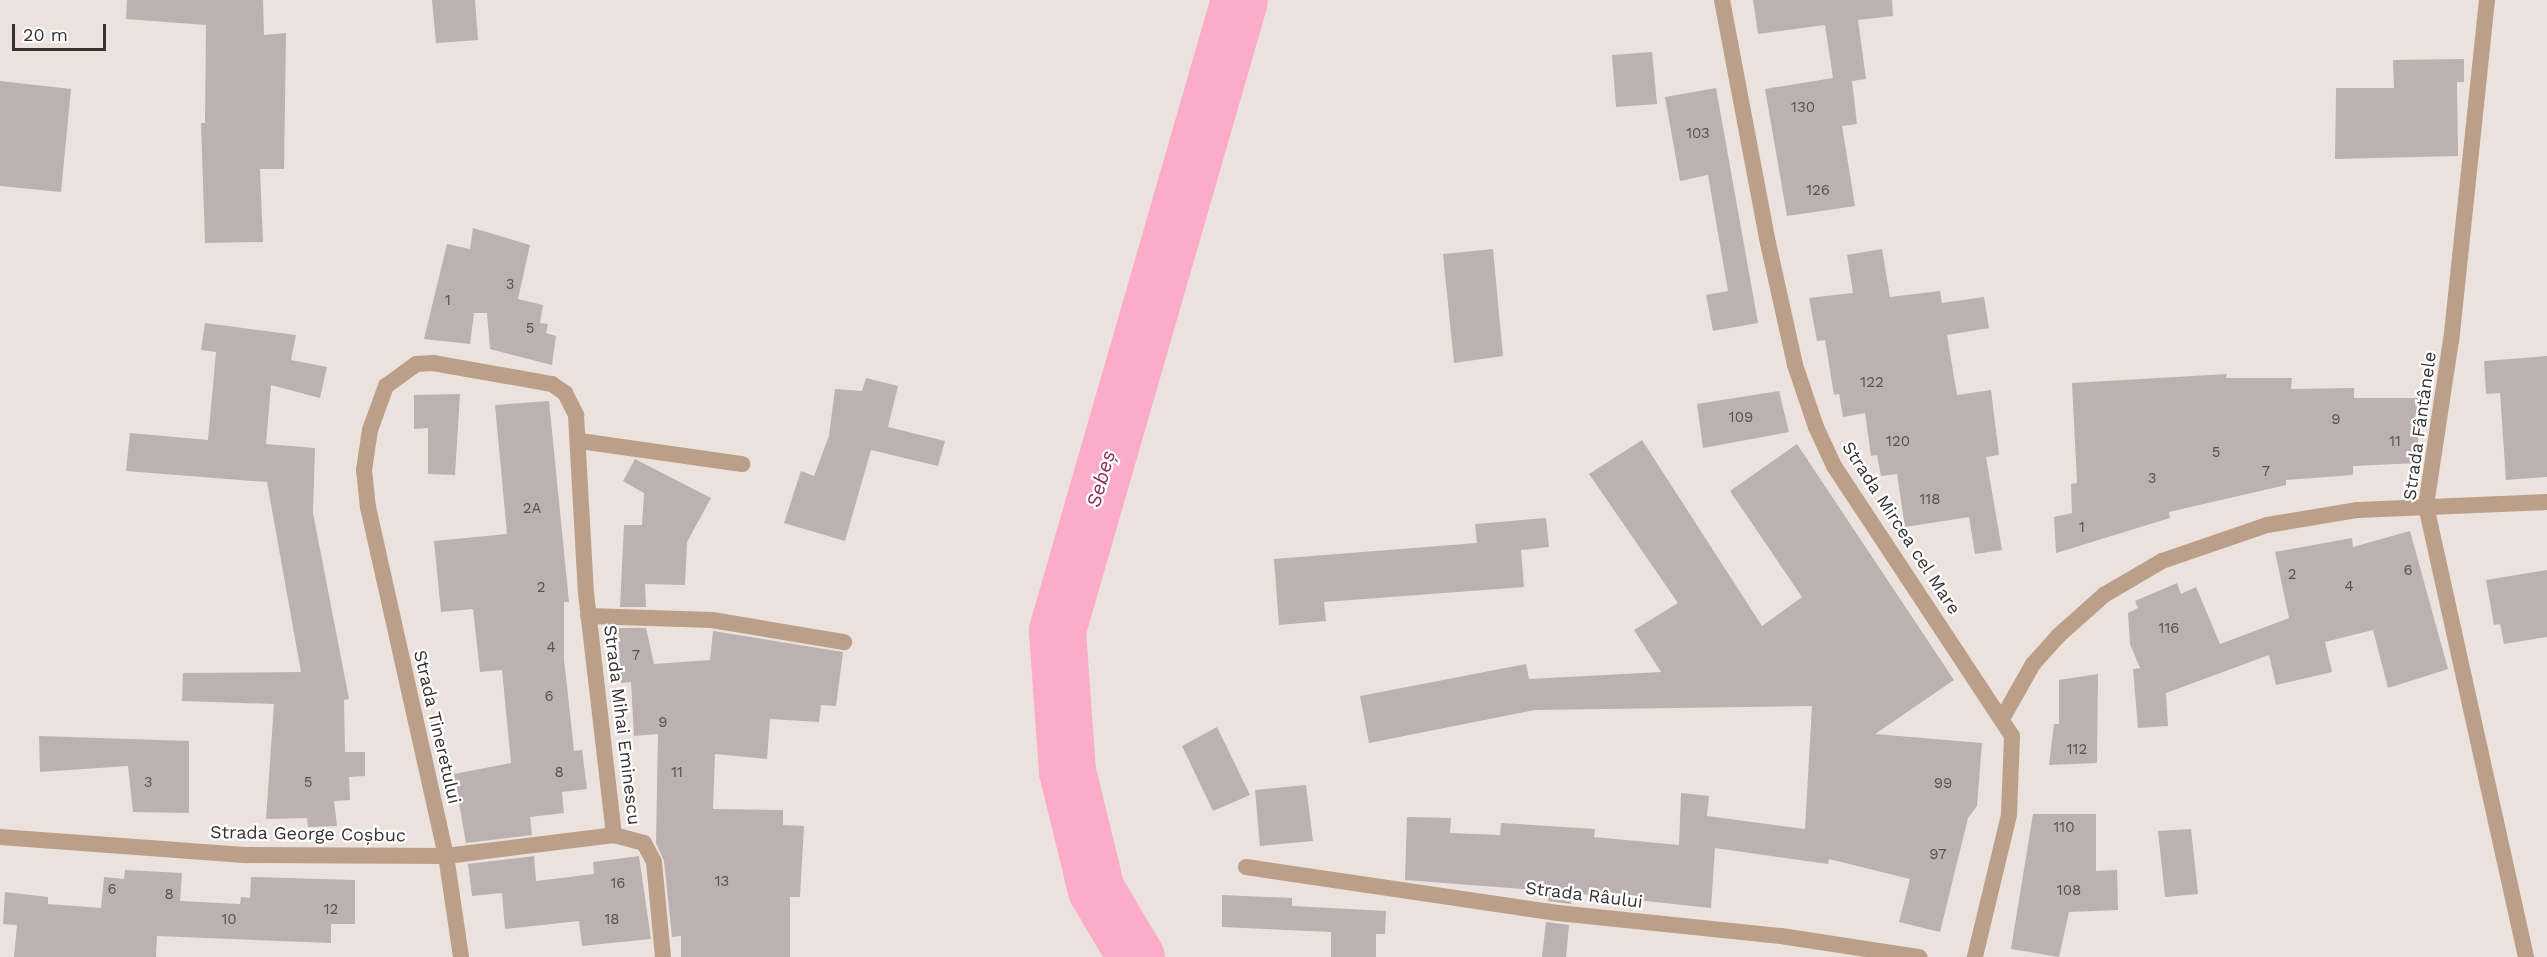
<!DOCTYPE html>
<html>
<head>
<meta charset="utf-8">
<style>
  body { margin:0 }
  #map { position:relative; width:2547px; height:957px; overflow:hidden; background:#ebe1dd; font-family:"Work Sans",sans-serif }
  div>[style] { position:absolute }
  .river>* { height:57px; margin:-28.5px; padding:0 28.5px; transform-origin:28.5px; border-radius:28.5px; background:#fcacc8 }
  .building>* { inset:0; background:#bcb1b1 }
  .minor>* { height:16px; margin:-8px; padding:0 8px; transform-origin:8px; border-radius:8px; background:#bb9f89 }
  span { translate:-50% -50%; white-space:nowrap; text-align:center; line-height:1.15; -webkit-text-stroke:4.5px #fff; paint-order:stroke }
  .number-label { font-size:15px; color:#585251 }
  .number-label span { -webkit-text-stroke-width:0 }
  .street-label { font-size:18px; color:#363231 }
  .water-label { font-size:20px; color:#8b2f57; font-style:italic }
  .scale { position:absolute; left:12px; top:24px; width:94px; height:27px; box-sizing:border-box; border:3px solid #363231; border-top:0; padding-left:8px; font-size:18px; line-height:21px; white-space:nowrap; color:#363231; -webkit-text-stroke:4px #fff; paint-order:stroke }
</style>
</head>
<body>
<div id="map">
  <div class="river">
    <i style="left:1136px;top:957px;width:78px;rotate:-120.8deg"></i>
    <i style="left:1096px;top:890px;width:122px;rotate:-103.7deg"></i>
    <i style="left:1067px;top:771px;width:141px;rotate:-94.1deg"></i>
    <i style="left:1057px;top:630px;width:656px;rotate:-73.89deg"></i>
  </div>
  <div class="building">
    <i style="clip-path:polygon(127px 0,263px 0,264px 35px,286px 33px,284px 169px,260px 169px,263px 242px,205px 243px,201px 123px,205px 123px,206px 25px,126px 19px)"></i>
    <i style="clip-path:polygon(432px 0,475px 0,478px 40px,436px 43px)"></i>
    <i style="clip-path:polygon(1753px 0,1892px 0,1893px 16px,1858px 20px,1866px 79px,1852px 81px,1857px 124px,1842px 126px,1855px 206px,1787px 216px,1765px 89px,1833px 78px,1825px 25px,1758px 34px)"></i>
    <i style="clip-path:polygon(1652px 52px,1657px 104px,1616px 107px,1612px 55px)"></i>
    <i style="clip-path:polygon(2464px 59px,2464px 82px,2457px 82px,2458px 156px,2335px 159px,2336px 88px,2394px 88px,2393px 60px)"></i>
    <i style="clip-path:polygon(0 81px,71px 89px,61px 192px,0 186px)"></i>
    <i style="clip-path:polygon(1716px 88px,1758px 323px,1713px 331px,1706px 295px,1728px 291px,1708px 175px,1680px 181px,1665px 97px)"></i>
    <i style="clip-path:polygon(473px 228px,530px 245px,518px 299px,543px 305px,540px 323px,548px 324px,546px 333px,556px 336px,552px 365px,490px 349px,487px 313px,474px 313px,470px 344px,424px 339px,447px 244px,470px 249px)"></i>
    <i style="clip-path:polygon(1493px 249px,1503px 356px,1454px 363px,1443px 254px)"></i>
    <i style="clip-path:polygon(1882px 249px,1890px 297px,1940px 291px,1942px 303px,1984px 297px,1989px 328px,1947px 335px,1957px 395px,1991px 390px,1999px 455px,1986px 457px,2002px 550px,1975px 554px,1969px 517px,1905px 527px,1897px 474px,1881px 476px,1877px 455px,1871px 456px,1865px 413px,1843px 417px,1839px 394px,1834px 395px,1825px 340px,1817px 341px,1809px 298px,1853px 293px,1847px 255px)"></i>
    <i style="clip-path:polygon(205px 323px,296px 335px,291px 360px,327px 367px,320px 398px,271px 385px,266px 444px,315px 448px,313px 513px,349px 699px,344px 700px,345px 752px,365px 752px,365px 776px,349px 777px,350px 800px,334px 801px,337px 826px,308px 827px,307px 818px,266px 819px,274px 704px,182px 701px,183px 673px,301px 672px,267px 482px,126px 471px,130px 433px,208px 440px,216px 352px,201px 350px)"></i>
    <i style="clip-path:polygon(2547px 356px,2547px 477px,2506px 480px,2500px 393px,2486px 394px,2484px 361px)"></i>
    <i style="clip-path:polygon(2227px 374px,2226px 378px,2292px 378px,2291px 389px,2354px 388px,2354px 398px,2418px 398px,2418px 463px,2353px 466px,2353px 475px,2286px 480px,2286px 485px,2169px 512px,2170px 518px,2056px 553px,2054px 517px,2072px 513px,2071px 484px,2077px 483px,2072px 383px)"></i>
    <i style="clip-path:polygon(866px 378px,898px 386px,888px 427px,945px 441px,938px 466px,871px 450px,845px 541px,784px 523px,801px 471px,814px 476px,829px 436px,835px 389px,862px 391px)"></i>
    <i style="clip-path:polygon(1779px 391px,1789px 432px,1703px 448px,1697px 404px)"></i>
    <i style="clip-path:polygon(460px 394px,455px 475px,428px 474px,428px 428px,414px 429px,414px 395px)"></i>
    <i style="clip-path:polygon(549px 401px,569px 602px,564px 602px,564px 659px,574px 751px,582px 750px,587px 789px,562px 792px,564px 813px,530px 817px,532px 835px,466px 843px,454px 774px,511px 763px,502px 670px,480px 672px,473px 609px,441px 612px,434px 541px,507px 534px,495px 405px)"></i>
    <i style="clip-path:polygon(1642px 440px,1762px 626px,1802px 597px,1730px 491px,1797px 444px,1954px 680px,1875px 734px,1982px 743px,1977px 806px,1968px 818px,1940px 932px,1899px 922px,1910px 879px,1829px 859px,1828px 864px,1715px 848px,1711px 908px,1572px 893px,1571px 904px,1548px 901px,1549px 891px,1405px 880px,1407px 817px,1451px 818px,1450px 833px,1500px 835px,1501px 823px,1595px 829px,1594px 837px,1679px 845px,1681px 793px,1709px 796px,1707px 816px,1805px 829px,1812px 706px,1535px 710px,1369px 743px,1360px 696px,1526px 664px,1529px 679px,1661px 672px,1634px 630px,1678px 603px,1589px 474px)"></i>
    <i style="clip-path:polygon(635px 459px,711px 498px,687px 542px,685px 585px,645px 584px,646px 607px,620px 607px,624px 525px,642px 525px,644px 493px,623px 481px)"></i>
    <i style="clip-path:polygon(1546px 518px,1549px 547px,1521px 550px,1524px 587px,1324px 602px,1326px 621px,1279px 625px,1274px 559px,1477px 543px,1475px 524px)"></i>
    <i style="clip-path:polygon(2410px 531px,2448px 669px,2388px 688px,2373px 630px,2325px 642px,2332px 672px,2276px 685px,2269px 655px,2166px 693px,2168px 726px,2138px 728px,2133px 669px,2140px 668px,2130px 644px,2128px 613px,2138px 608px,2135px 601px,2177px 583px,2181px 594px,2196px 587px,2220px 644px,2289px 618px,2275px 552px,2352px 538px,2353px 547px)"></i>
    <i style="clip-path:polygon(2547px 570px,2547px 637px,2504px 644px,2500px 624px,2494px 625px,2486px 580px)"></i>
    <i style="clip-path:polygon(618px 628px,646px 628px,654px 664px,710px 660px,713px 631px,843px 652px,836px 706px,821px 705px,819px 722px,770px 719px,767px 759px,715px 754px,713px 809px,783px 810px,783px 825px,804px 826px,800px 897px,790px 897px,790px 957px,681px 957px,681px 936px,672px 937px,664px 861px,656px 843px,658px 734px,634px 736px,631px 682px,621px 683px)"></i>
    <i style="clip-path:polygon(2098px 674px,2097px 763px,2049px 765px,2054px 724px,2059px 724px,2059px 680px)"></i>
    <i style="clip-path:polygon(1217px 727px,1250px 795px,1213px 811px,1182px 746px)"></i>
    <i style="clip-path:polygon(39px 736px,189px 741px,189px 813px,133px 812px,128px 766px,40px 772px)"></i>
    <i style="clip-path:polygon(1306px 785px,1313px 841px,1260px 846px,1255px 790px)"></i>
    <i style="clip-path:polygon(2033px 814px,2096px 814px,2096px 871px,2117px 870px,2118px 910px,2069px 912px,2059px 957px,2011px 949px)"></i>
    <i style="clip-path:polygon(2191px 829px,2198px 894px,2165px 897px,2158px 831px)"></i>
    <i style="clip-path:polygon(534px 856px,536px 881px,594px 874px,593px 862px,639px 856px,651px 939px,582px 946px,579px 921px,505px 929px,502px 893px,472px 896px,468px 864px)"></i>
    <i style="clip-path:polygon(125px 870px,182px 873px,180px 901px,240px 904px,241px 897px,250px 898px,251px 877px,355px 880px,355px 924px,331px 924px,331px 943px,157px 936px,156px 957px,14px 957px,17px 925px,3px 924px,5px 892px,48px 897px,48px 904px,101px 908px,104px 877px,124px 879px)"></i>
    <i style="clip-path:polygon(1222px 895px,1292px 898px,1292px 906px,1386px 911px,1385px 934px,1376px 934px,1376px 957px,1331px 957px,1331px 932px,1222px 927px)"></i>
    <i style="clip-path:polygon(1546px 922px,1569px 925px,1566px 957px,1542px 957px)"></i>
  </div>
  <div class="minor">
    <i style="left:1722px;top:0;width:247px;rotate:79.3deg"></i>
    <i style="left:1768px;top:243px;width:125px;rotate:77.5deg"></i>
    <i style="left:1795px;top:365px;width:65px;rotate:71.3deg"></i>
    <i style="left:1816px;top:427px;width:43px;rotate:65.2deg"></i>
    <i style="left:1834px;top:466px;width:323px;rotate:56.6deg"></i>
    <i style="left:2012px;top:736px;width:79px;rotate:92.2deg"></i>
    <i style="left:2009px;top:815px;width:146px;rotate:103.5deg"></i>
    <i style="left:2487px;top:0;width:342px;rotate:96deg"></i>
    <i style="left:2451px;top:340px;width:168px;rotate:98.6deg"></i>
    <i style="left:2426px;top:506px;width:462px;rotate:77.5deg"></i>
    <i style="left:580px;top:441px;width:164px;rotate:8.1deg"></i>
    <i style="left:588px;top:616px;width:124px;rotate:1.8deg"></i>
    <i style="left:712px;top:620px;width:134px;rotate:9.5deg"></i>
    <i style="left:2003px;top:717px;width:61px;rotate:-60.5deg"></i>
    <i style="left:2033px;top:664px;width:38px;rotate:-48deg"></i>
    <i style="left:2058px;top:636px;width:62px;rotate:-41.7deg"></i>
    <i style="left:2104px;top:595px;width:67px;rotate:-30.4deg"></i>
    <i style="left:2162px;top:561px;width:111px;rotate:-18.9deg"></i>
    <i style="left:2267px;top:525px;width:92px;rotate:-9.4deg"></i>
    <i style="left:2358px;top:510px;width:189px;rotate:-2.4deg"></i>
    <i style="left:0;top:837px;width:248px;rotate:4.2deg"></i>
    <i style="left:247px;top:855px;width:199px;rotate:0.3deg"></i>
    <i style="left:446px;top:856px;width:169px;rotate:-7.1deg"></i>
    <i style="left:1246px;top:867px;width:315px;rotate:8.4deg"></i>
    <i style="left:1558px;top:913px;width:224px;rotate:5.9deg"></i>
    <i style="left:1781px;top:936px;width:140px;rotate:8.7deg"></i>
    <i style="left:461px;top:957px;width:102px;rotate:-98.4deg"></i>
    <i style="left:446px;top:856px;width:357px;rotate:-102.6deg"></i>
    <i style="left:368px;top:508px;width:38px;rotate:-96deg"></i>
    <i style="left:364px;top:470px;width:40px;rotate:-81.5deg"></i>
    <i style="left:370px;top:430px;width:47px;rotate:-70deg"></i>
    <i style="left:386px;top:386px;width:37px;rotate:-36deg"></i>
    <i style="left:416px;top:364px;width:17px;rotate:-3deg"></i>
    <i style="left:433px;top:363px;width:121px;rotate:10deg"></i>
    <i style="left:552px;top:384px;width:16px;rotate:35deg"></i>
    <i style="left:565px;top:393px;width:25px;rotate:63deg"></i>
    <i style="left:576px;top:415px;width:178px;rotate:86.8deg"></i>
    <i style="left:586px;top:593px;width:244px;rotate:83.4deg"></i>
    <i style="left:614px;top:835px;width:31px;rotate:15deg"></i>
    <i style="left:644px;top:843px;width:21px;rotate:62deg"></i>
    <i style="left:654px;top:862px;width:95px;rotate:84.6deg"></i>
  </div>
  <div class="number-label">
    <span style="left:1803px;top:108px">130</span>
    <span style="left:1698px;top:134px">103</span>
    <span style="left:1818px;top:191px">126</span>
    <span style="left:510px;top:285px">3</span>
    <span style="left:448px;top:301px">1</span>
    <span style="left:530px;top:329px">5</span>
    <span style="left:1872px;top:383px">122</span>
    <span style="left:1741px;top:418px">109</span>
    <span style="left:2336px;top:420px">9</span>
    <span style="left:1898px;top:442px">120</span>
    <span style="left:2395px;top:442px">11</span>
    <span style="left:2216px;top:453px">5</span>
    <span style="left:2266px;top:472px">7</span>
    <span style="left:2152px;top:479px">3</span>
    <span style="left:1930px;top:500px">118</span>
    <span style="left:532px;top:509px">2A</span>
    <span style="left:2082px;top:528px">1</span>
    <span style="left:2408px;top:571px">6</span>
    <span style="left:2292px;top:575px">2</span>
    <span style="left:2349px;top:587px">4</span>
    <span style="left:541px;top:588px">2</span>
    <span style="left:2169px;top:629px">116</span>
    <span style="left:551px;top:648px">4</span>
    <span style="left:636px;top:656px">7</span>
    <span style="left:549px;top:697px">6</span>
    <span style="left:663px;top:723px">9</span>
    <span style="left:2077px;top:750px">112</span>
    <span style="left:559px;top:773px">8</span>
    <span style="left:677px;top:773px">11</span>
    <span style="left:148px;top:783px">3</span>
    <span style="left:308px;top:783px">5</span>
    <span style="left:1943px;top:784px">99</span>
    <span style="left:2064px;top:828px">110</span>
    <span style="left:1938px;top:855px">97</span>
    <span style="left:722px;top:882px">13</span>
    <span style="left:618px;top:884px">16</span>
    <span style="left:112px;top:890px">6</span>
    <span style="left:2069px;top:891px">108</span>
    <span style="left:169px;top:895px">8</span>
    <span style="left:331px;top:910px">12</span>
    <span style="left:229px;top:920px">10</span>
    <span style="left:612px;top:920px">18</span>
  </div>
  <div class="street-label">
    <span style="left:2420px;top:426px;rotate:-82deg">Strada Fântânele</span>
    <span style="left:1901px;top:528px;rotate:57deg">Strada Mircea cel Mare</span>
    <span style="left:622px;top:725px;rotate:83deg">Strada Mihai Eminescu</span>
    <span style="left:437px;top:727px;rotate:77deg">Strada Tineretului</span>
    <span style="left:308px;top:834px;rotate:1deg">Strada George Coșbuc</span>
    <span style="left:1584px;top:895px;rotate:7deg">Strada Râului</span>
  </div>
  <div class="water-label">
    <span style="left:1101px;top:479px;rotate:-74deg">Sebeș</span>
  </div>
  <div class="scale">20 m</div>
</div>
</body>
</html>
